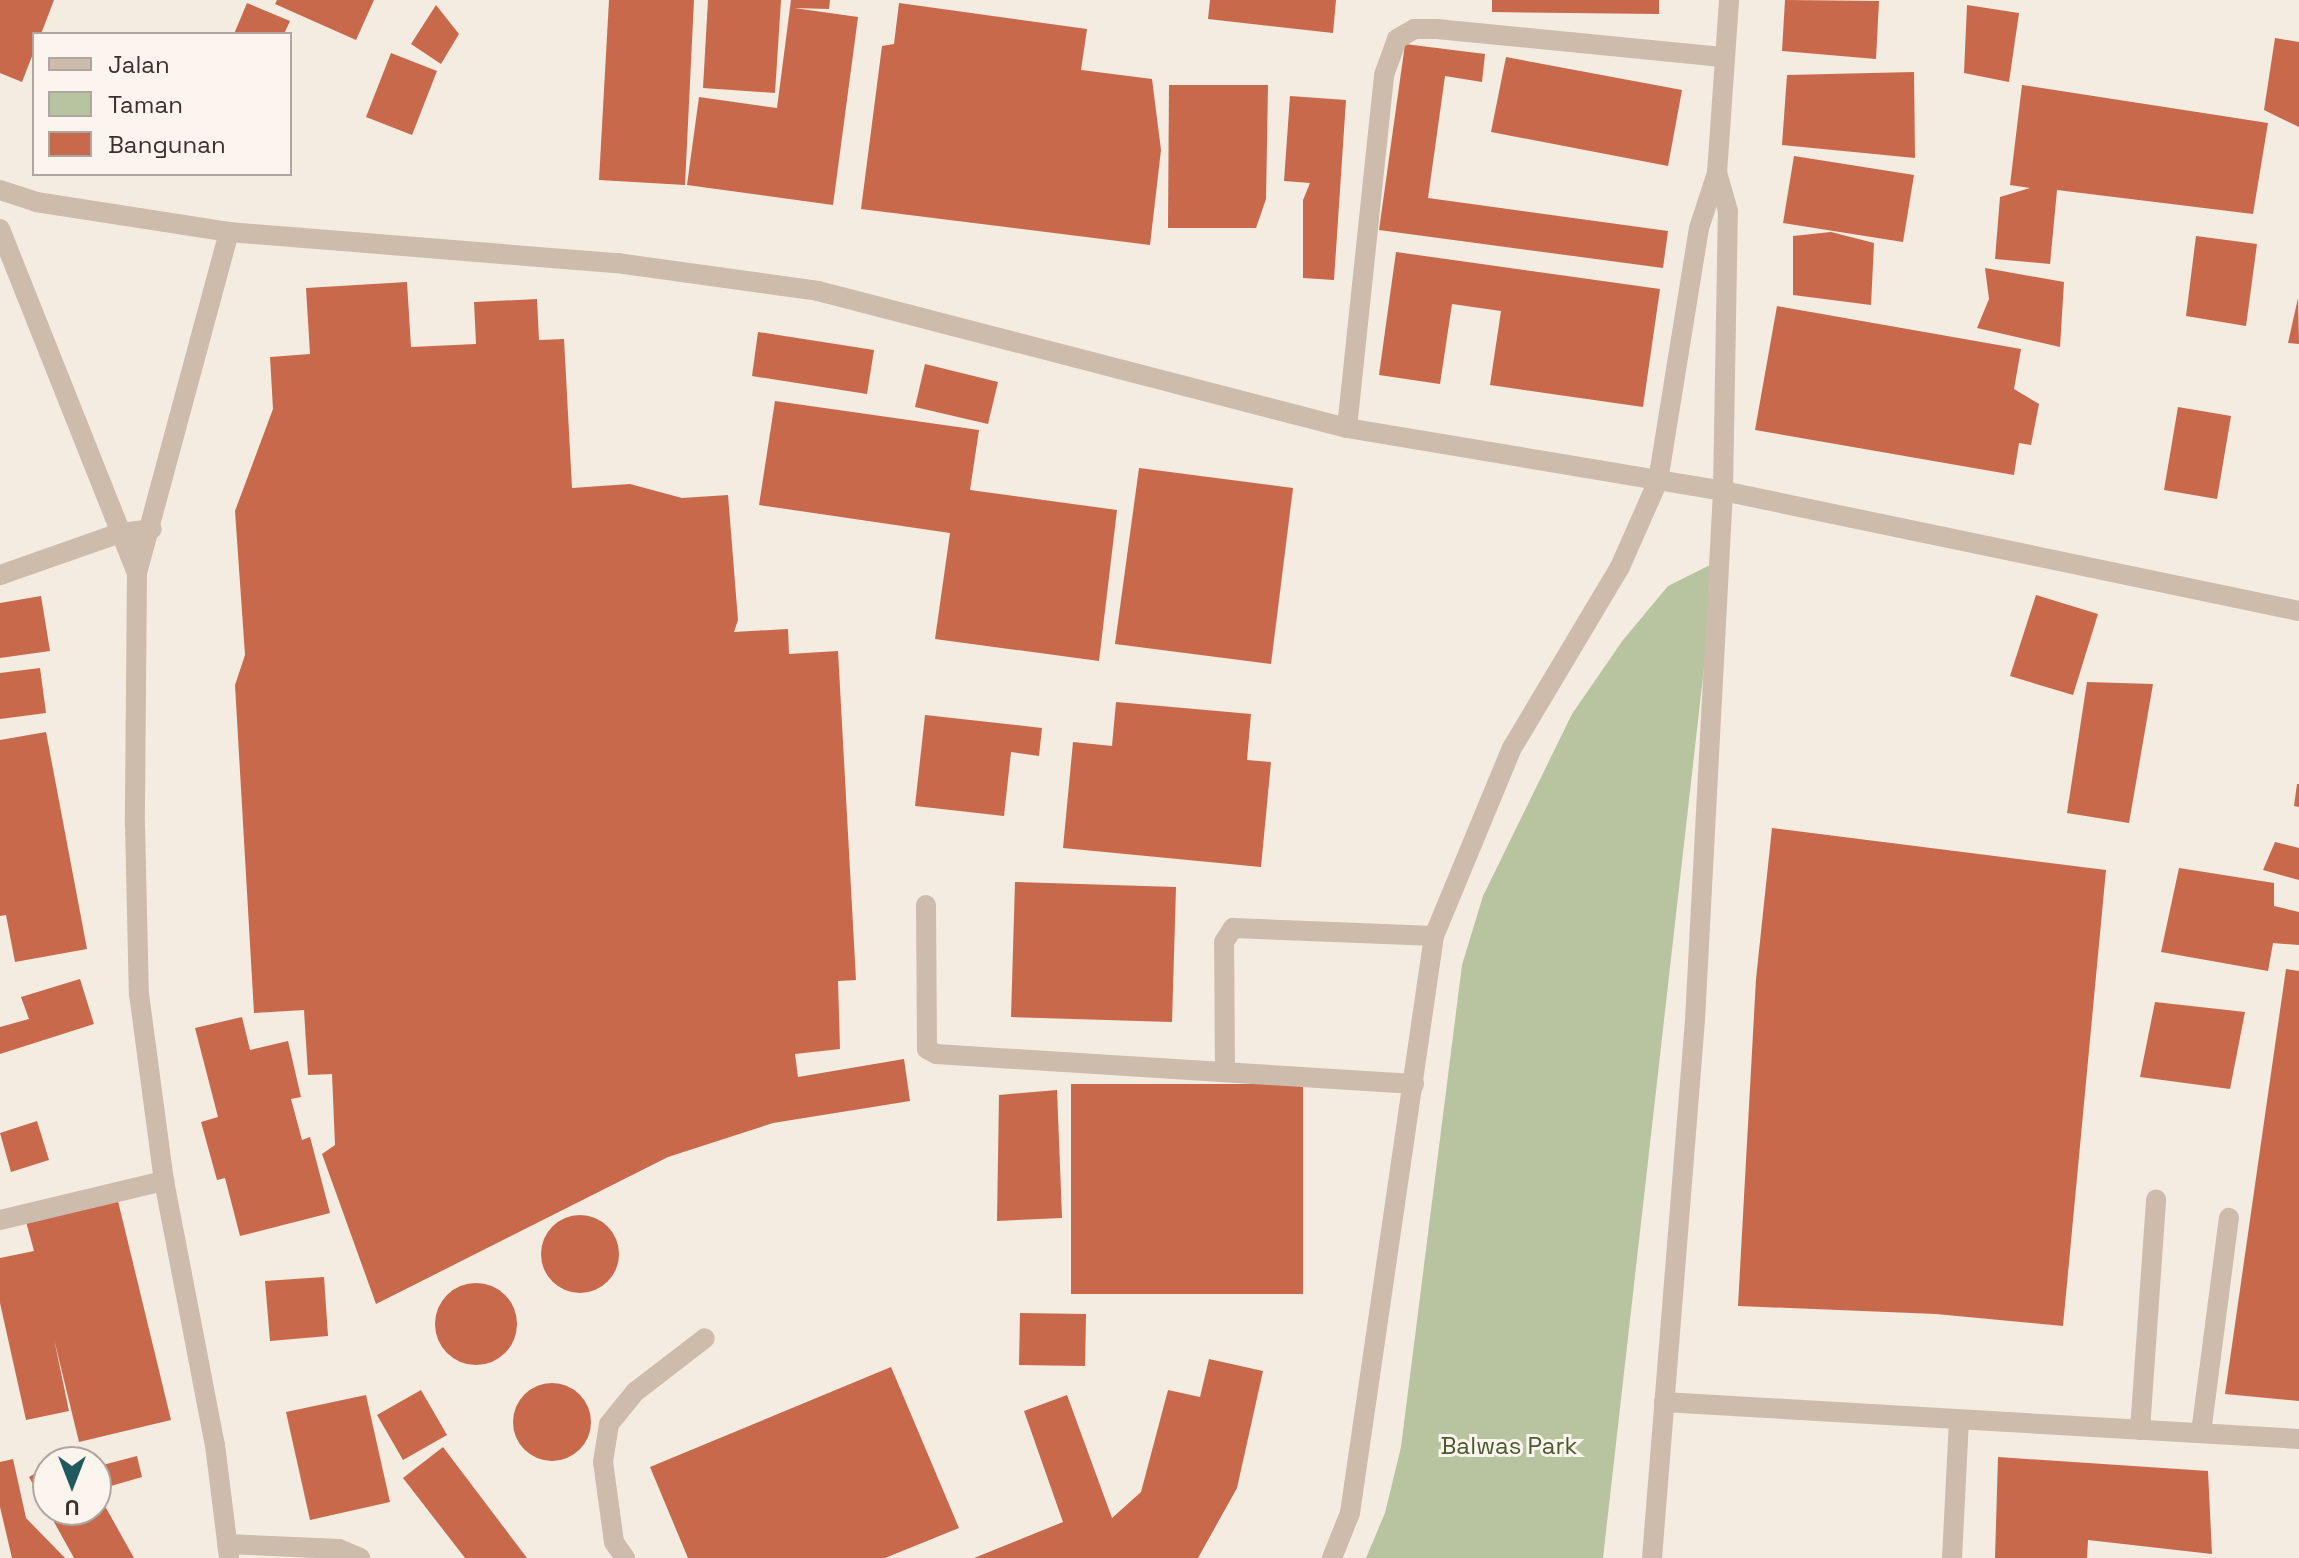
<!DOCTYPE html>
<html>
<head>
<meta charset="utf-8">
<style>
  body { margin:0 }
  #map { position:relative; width:2299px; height:1558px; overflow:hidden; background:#f4ebe1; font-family:"Space Grotesk",sans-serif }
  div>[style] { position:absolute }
  .green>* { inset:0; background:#b8c4a0 }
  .building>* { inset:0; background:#c8694b }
  .round { border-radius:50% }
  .minor>* { height:20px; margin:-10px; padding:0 10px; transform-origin:10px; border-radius:10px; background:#cdbbac }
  span { translate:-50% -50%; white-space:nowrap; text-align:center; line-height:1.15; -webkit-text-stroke:6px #fbf5ee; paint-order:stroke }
  .park-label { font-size:24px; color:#4a5a2e }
  .legend { position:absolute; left:32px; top:32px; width:260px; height:144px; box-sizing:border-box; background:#fbf5ee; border:2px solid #aea6a0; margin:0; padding:10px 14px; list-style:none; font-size:24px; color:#3b302b }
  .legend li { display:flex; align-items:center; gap:16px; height:40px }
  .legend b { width:40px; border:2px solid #aea6a0 }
  .north { position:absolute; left:32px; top:1446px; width:80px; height:80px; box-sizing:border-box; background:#fbf5ee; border:2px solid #aea6a0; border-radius:50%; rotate:180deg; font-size:22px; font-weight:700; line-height:32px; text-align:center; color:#3b302b }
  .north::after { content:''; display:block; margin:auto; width:28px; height:36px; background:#1f5a5e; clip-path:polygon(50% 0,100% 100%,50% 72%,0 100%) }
</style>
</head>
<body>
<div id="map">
  <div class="green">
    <i style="clip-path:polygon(1716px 562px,1603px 1558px,1366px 1558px,1385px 1513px,1401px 1447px,1462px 965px,1483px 896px,1572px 714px,1623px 640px,1668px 586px)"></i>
  </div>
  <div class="building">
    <i style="clip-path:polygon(0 0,54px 0,41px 34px,34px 34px,34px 51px,22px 82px,0 73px)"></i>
    <i style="clip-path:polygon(277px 0,374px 0,356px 40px,275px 4px)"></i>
    <i style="clip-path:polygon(609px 0,694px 0,685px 185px,599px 180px)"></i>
    <i style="clip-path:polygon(708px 0,781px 0,775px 93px,703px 88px)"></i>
    <i style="clip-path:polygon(791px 0,830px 0,829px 9px,794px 8px,858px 17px,833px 205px,687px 185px,699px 97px,777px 108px)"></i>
    <i style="clip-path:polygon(1210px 0,1336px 0,1333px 33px,1208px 19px)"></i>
    <i style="clip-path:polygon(1492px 0,1659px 0,1659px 14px,1492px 12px)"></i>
    <i style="clip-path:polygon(1785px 0,1879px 1px,1876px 59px,1782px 51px)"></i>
    <i style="clip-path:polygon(247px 3px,290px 21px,284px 34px,234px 34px)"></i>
    <i style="clip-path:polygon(899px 3px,1087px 29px,1081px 70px,1152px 79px,1161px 150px,1150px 245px,861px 209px,882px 46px,894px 44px)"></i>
    <i style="clip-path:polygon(436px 5px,459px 34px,441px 64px,411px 44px)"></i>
    <i style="clip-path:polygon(1967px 5px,2019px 13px,2009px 82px,1964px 73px)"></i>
    <i style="clip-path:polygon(2275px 38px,2299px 42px,2299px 127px,2264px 110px)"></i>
    <i style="clip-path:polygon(1405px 44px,1485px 54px,1482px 82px,1445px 76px,1428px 198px,1668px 231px,1663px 268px,1379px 230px)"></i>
    <i style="clip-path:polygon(391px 53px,437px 71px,412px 135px,366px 117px)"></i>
    <i style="clip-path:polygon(1506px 57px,1682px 90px,1668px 166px,1491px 132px)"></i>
    <i style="clip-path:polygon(1914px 72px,1915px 158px,1782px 145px,1787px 75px)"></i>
    <i style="clip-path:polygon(1169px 85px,1268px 85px,1266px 199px,1256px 228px,1168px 228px)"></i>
    <i style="clip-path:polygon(2022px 85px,2268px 123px,2253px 214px,2057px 190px,2050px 264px,1995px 259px,2000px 197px,2030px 188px,2010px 185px)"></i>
    <i style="clip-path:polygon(1290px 96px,1346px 100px,1334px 280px,1303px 278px,1303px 200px,1310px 183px,1284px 181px)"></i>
    <i style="clip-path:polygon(1794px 156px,1914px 175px,1903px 242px,1783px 223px)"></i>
    <i style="clip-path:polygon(1831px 232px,1874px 243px,1871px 305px,1793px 295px,1793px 236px)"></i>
    <i style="clip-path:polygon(2196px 236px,2257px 244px,2246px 326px,2186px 316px)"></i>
    <i style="clip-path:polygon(1396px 252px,1660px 289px,1643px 407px,1490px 385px,1501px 311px,1452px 304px,1440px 384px,1379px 375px)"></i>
    <i style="clip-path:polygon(1985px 268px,2064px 282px,2060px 347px,1977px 328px,1989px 299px)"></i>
    <i style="clip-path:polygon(407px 282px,411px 347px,476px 344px,474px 302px,537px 299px,539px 340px,564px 339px,572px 488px,630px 484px,682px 498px,728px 495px,738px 620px,734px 632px,788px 629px,789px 654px,838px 651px,856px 980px,838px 981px,840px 1049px,795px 1054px,798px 1077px,904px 1059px,910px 1101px,773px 1123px,668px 1157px,376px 1304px,322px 1154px,335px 1145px,332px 1074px,308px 1075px,304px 1010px,254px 1013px,235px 685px,245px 655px,235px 511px,273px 409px,270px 357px,310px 354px,306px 288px)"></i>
    <i style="clip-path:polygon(2298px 298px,2299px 344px,2288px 343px)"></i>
    <i style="clip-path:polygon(1777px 306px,2021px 349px,2014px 389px,2039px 404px,2031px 445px,2019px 443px,2014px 475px,1755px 430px)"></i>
    <i style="clip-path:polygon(758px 332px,874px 350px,867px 394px,752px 376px)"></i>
    <i style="clip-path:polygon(925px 364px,998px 382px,988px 424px,915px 407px)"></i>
    <i style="clip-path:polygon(775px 401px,979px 430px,970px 490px,1117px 510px,1099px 661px,935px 639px,950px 533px,759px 505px)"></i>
    <i style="clip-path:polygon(2178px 407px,2231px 416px,2217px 499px,2164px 490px)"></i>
    <i style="clip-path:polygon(1139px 468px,1293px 488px,1271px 664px,1115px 644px)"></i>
    <i style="clip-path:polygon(2036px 595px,2098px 614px,2073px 695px,2010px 676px)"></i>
    <i style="clip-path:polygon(41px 596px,50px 651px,0 658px,0 603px)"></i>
    <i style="clip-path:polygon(40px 668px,46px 713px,0 719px,0 673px)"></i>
    <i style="clip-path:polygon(2087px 682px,2153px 684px,2129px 823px,2067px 813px)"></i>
    <i style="clip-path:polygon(1116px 702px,1251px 714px,1247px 760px,1271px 762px,1261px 867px,1063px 848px,1073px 742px,1112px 746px)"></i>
    <i style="clip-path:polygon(925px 715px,1042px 728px,1039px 756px,1011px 752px,1004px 816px,915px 806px)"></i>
    <i style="clip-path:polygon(46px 732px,87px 949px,15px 962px,6px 915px,0 916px,0 740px)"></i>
    <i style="clip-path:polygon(2297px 784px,2299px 784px,2299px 807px,2294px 806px)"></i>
    <i style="clip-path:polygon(1772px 828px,2106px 870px,2063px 1326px,1936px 1314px,1738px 1306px,1756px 979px)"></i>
    <i style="clip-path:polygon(2275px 842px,2299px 848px,2299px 880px,2263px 870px)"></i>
    <i style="clip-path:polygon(2179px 868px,2274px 883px,2274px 906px,2299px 912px,2299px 945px,2273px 943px,2268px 971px,2161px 952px)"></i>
    <i style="clip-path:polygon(1015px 882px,1176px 887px,1172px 1022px,1011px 1017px)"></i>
    <i style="clip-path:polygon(2286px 969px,2299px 971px,2299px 1401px,2225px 1394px)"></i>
    <i style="clip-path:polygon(80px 979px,94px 1024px,0 1054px,0 1027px,29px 1019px,21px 997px)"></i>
    <i style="clip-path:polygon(2155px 1002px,2245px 1012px,2230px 1089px,2140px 1077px)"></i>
    <i style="clip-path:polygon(242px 1017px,250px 1050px,288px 1041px,301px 1097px,291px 1099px,302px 1140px,310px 1137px,330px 1213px,240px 1236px,225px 1178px,217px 1180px,201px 1122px,218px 1117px,195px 1028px)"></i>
    <i style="clip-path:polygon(1071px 1084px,1303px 1084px,1303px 1294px,1071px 1294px)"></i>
    <i style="clip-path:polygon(1057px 1090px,1062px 1218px,997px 1221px,999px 1095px)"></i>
    <i style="clip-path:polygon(37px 1121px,49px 1160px,11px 1172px,0 1133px)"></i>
    <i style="clip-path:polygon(117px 1197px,171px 1420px,79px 1442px,54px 1339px,69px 1411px,26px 1420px,0 1303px,0 1258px,34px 1251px,25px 1218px)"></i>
    <i class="round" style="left:541px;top:1215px;width:78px;height:78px"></i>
    <i style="clip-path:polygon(324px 1277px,328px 1336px,270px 1341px,265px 1281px)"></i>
    <i class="round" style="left:435px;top:1283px;width:82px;height:82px"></i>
    <i style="clip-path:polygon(1020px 1313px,1086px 1314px,1085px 1366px,1019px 1365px)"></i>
    <i style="clip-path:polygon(1209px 1359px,1263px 1371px,1237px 1488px,1198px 1558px,974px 1558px,1063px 1522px,1024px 1411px,1067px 1395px,1112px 1518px,1141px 1492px,1168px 1390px,1200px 1397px)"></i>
    <i style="clip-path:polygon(891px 1367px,959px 1528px,885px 1558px,688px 1558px,650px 1467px)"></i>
    <i class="round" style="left:513px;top:1383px;width:78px;height:78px"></i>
    <i style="clip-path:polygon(421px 1390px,447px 1435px,403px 1460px,377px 1415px)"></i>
    <i style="clip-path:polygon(366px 1395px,390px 1502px,310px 1520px,286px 1412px)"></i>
    <i style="clip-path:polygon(443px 1447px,527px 1558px,465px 1558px,403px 1478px)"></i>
    <i style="clip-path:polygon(74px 1452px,80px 1462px,56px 1462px)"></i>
    <i style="clip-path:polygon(137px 1456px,142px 1477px,104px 1488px,99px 1466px)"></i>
    <i style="clip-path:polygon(1998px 1457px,2208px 1471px,2212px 1554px,2088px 1540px,2087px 1558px,1995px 1558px)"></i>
    <i style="clip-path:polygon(13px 1459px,26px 1518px,65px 1558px,12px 1558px,0 1507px,0 1462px)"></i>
    <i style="clip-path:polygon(48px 1466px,48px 1510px,96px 1510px,96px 1490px,134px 1558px,74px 1558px,29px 1477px)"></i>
  </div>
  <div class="minor">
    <i style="left:0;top:190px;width:38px;rotate:18deg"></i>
    <i style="left:36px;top:202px;width:195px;rotate:8.8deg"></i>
    <i style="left:229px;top:232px;width:389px;rotate:4.6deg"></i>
    <i style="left:617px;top:263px;width:203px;rotate:7.9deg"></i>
    <i style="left:818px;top:291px;width:546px;rotate:14.52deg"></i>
    <i style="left:1347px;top:428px;width:386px;rotate:9.5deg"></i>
    <i style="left:1728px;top:492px;width:583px;rotate:11.77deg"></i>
    <i style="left:0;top:229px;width:370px;rotate:68.3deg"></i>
    <i style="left:229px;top:232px;width:353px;rotate:105.1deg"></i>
    <i style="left:137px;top:573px;width:251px;rotate:90.5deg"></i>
    <i style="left:135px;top:824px;width:170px;rotate:88.7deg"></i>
    <i style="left:139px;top:994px;width:189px;rotate:82.4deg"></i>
    <i style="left:164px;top:1181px;width:269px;rotate:79.1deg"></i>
    <i style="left:215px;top:1445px;width:114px;rotate:82.9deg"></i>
    <i style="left:1347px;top:428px;width:355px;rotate:-84deg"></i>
    <i style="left:1384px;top:75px;width:38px;rotate:-70deg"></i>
    <i style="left:1397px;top:39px;width:20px;rotate:-30deg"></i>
    <i style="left:1414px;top:29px;width:23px"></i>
    <i style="left:1437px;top:29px;width:289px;rotate:5.6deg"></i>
    <i style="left:0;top:575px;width:127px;rotate:-19.3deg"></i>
    <i style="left:120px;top:533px;width:32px;rotate:-7deg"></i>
    <i style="left:926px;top:905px;width:144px;rotate:89.6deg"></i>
    <i style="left:927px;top:1049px;width:10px;rotate:29deg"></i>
    <i style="left:936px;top:1054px;width:479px;rotate:3.6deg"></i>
    <i style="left:1225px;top:1072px;width:130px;rotate:-90.4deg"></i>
    <i style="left:1224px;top:942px;width:17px;rotate:-57deg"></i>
    <i style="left:1233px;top:928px;width:201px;rotate:2.3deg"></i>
    <i style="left:0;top:1220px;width:169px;rotate:-13.4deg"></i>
    <i style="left:1664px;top:1402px;width:636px;rotate:3.33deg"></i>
    <i style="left:2140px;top:1430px;width:231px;rotate:-86deg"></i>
    <i style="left:2201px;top:1433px;width:217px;rotate:-82.6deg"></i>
    <i style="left:227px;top:1544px;width:112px;rotate:2.6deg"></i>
    <i style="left:339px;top:1549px;width:23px;rotate:23deg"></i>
    <i style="left:625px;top:1558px;width:19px;rotate:-125deg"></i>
    <i style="left:614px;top:1542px;width:81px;rotate:-97.8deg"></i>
    <i style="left:603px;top:1462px;width:38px;rotate:-81deg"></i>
    <i style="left:609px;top:1424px;width:41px;rotate:-50.9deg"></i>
    <i style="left:635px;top:1392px;width:88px;rotate:-37.6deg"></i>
    <i style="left:1332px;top:1558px;width:48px;rotate:-68.2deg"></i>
    <i style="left:1350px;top:1513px;width:583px;rotate:-81.72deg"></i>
    <i style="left:1434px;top:936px;width:204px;rotate:-67.5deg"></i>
    <i style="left:1512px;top:748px;width:211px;rotate:-59.2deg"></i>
    <i style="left:1620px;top:567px;width:94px;rotate:-66.2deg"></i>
    <i style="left:1658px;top:481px;width:256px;rotate:-80.8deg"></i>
    <i style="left:1699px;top:228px;width:58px;rotate:-71.9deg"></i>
    <i style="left:1717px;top:173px;width:173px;rotate:-86deg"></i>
    <i style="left:1652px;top:1558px;width:540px;rotate:-85.43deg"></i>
    <i style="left:1695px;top:1020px;width:530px;rotate:-86.97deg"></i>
    <i style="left:1723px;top:491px;width:280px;rotate:-89deg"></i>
    <i style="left:1728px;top:211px;width:40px;rotate:-106deg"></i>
    <i style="left:1952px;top:1558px;width:138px;rotate:-87.1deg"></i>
  </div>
  <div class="park-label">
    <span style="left:1509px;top:1446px">Balwas Park</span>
  </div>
  <ul class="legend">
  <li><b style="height:10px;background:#cdbbac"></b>Jalan</li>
  <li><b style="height:22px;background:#b8c4a0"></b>Taman</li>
  <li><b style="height:22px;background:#c8694b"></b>Bangunan</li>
  </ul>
  <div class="north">U</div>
</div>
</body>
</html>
